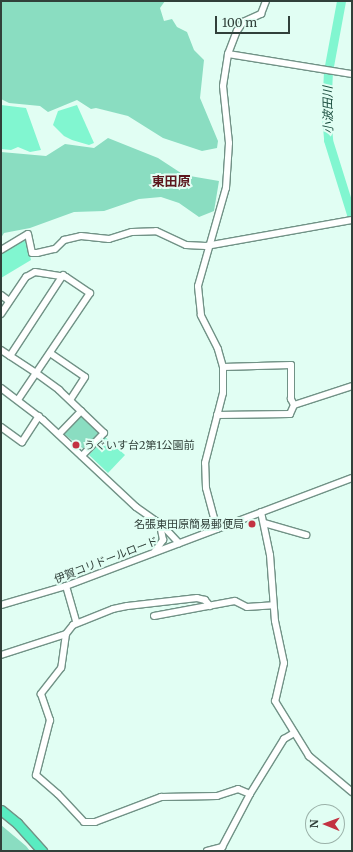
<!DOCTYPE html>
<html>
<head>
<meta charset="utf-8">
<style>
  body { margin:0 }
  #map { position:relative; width:353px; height:852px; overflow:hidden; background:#e1fef3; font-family:Merriweather,"Noto Sans JP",serif }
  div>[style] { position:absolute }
  .green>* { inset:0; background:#8addc1 }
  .water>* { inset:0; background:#81f6d0 }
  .river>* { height:9px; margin:-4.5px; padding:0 4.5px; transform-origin:4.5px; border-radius:4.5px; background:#81f6d0 }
  .roads { filter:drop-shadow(1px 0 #719286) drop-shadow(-1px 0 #719286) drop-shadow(0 1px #719286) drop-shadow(0 -1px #719286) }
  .minor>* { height:6px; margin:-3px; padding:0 3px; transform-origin:3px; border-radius:3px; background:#fff }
  .highway>* { height:9px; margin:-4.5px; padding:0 4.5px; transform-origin:4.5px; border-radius:4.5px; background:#59ecc1 }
  .dots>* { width:11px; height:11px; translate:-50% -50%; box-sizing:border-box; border:2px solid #e1fef3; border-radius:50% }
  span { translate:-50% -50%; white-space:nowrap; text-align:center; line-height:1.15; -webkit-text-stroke:4px #e1fef3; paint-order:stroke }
  .poi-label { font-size:11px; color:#31403a }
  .left { translate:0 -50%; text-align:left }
  .right { translate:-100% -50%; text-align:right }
  .street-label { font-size:11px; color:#31403a }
  .water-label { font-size:12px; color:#194c3d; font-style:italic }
  .quarter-label { font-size:13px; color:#5d181e; font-weight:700 }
  .frame { position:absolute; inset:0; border:2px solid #31403a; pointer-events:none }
  .north { position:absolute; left:305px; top:804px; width:40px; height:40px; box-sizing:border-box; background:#e1fef3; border:1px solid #9bb2a9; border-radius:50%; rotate:271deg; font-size:11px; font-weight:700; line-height:16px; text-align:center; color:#31403a }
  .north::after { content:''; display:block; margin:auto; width:14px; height:18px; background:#c33342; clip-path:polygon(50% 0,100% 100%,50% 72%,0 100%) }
  .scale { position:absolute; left:215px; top:16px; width:75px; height:18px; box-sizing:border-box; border:2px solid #31403a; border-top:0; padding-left:5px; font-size:12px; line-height:14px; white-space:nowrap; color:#31403a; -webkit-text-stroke:3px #e1fef3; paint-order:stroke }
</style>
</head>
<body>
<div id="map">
  <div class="green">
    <i style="clip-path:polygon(1px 1px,165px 1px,160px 8px,164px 21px,172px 19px,177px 27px,187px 32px,194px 50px,204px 60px,200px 98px,218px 141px,217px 148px,202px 151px,163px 138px,128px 116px,96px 108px,91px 109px,77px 100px,48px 112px,40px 106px,9px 103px,1px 99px)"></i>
    <i style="clip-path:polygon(108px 138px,158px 158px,184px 175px,219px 181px,214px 211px,199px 217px,179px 203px,161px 197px,139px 199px,104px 211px,74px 212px,30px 228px,4px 233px,1px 238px,1px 152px,46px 156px,65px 144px,94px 148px)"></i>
    <i style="clip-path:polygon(80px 415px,98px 431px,99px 435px,85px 450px,64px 434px)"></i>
    <i style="clip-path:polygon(1px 825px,26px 846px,30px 851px,1px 851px)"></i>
  </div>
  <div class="water">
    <i style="clip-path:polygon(1px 105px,26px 108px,41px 150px,30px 152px,18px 147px,11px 150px,1px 149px)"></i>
    <i style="clip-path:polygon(77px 105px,94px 143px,89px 145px,72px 140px,64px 136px,53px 125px,58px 111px)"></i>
    <i style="clip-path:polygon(23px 239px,26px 239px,31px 260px,1px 278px,1px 253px)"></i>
    <i style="clip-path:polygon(105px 437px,125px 455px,108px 473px,89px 455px)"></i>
  </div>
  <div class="river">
    <i style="left:341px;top:1px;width:71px;rotate:100.5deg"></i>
    <i style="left:328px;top:71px;width:44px;rotate:92.6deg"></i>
    <i style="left:326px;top:115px;width:25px;rotate:85deg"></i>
    <i style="left:328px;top:140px;width:81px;rotate:72.7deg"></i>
  </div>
  <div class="roads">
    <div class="minor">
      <i style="left:228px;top:54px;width:126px;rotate:9.2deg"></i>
      <i style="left:1px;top:250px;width:31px;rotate:-31deg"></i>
      <i style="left:28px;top:234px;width:19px;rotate:78deg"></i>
      <i style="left:32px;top:253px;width:5px"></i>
      <i style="left:37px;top:253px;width:18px;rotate:-13deg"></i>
      <i style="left:55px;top:249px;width:13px;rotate:-45deg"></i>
      <i style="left:64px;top:240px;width:17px;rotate:-13deg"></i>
      <i style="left:81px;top:236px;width:28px;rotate:6deg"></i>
      <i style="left:109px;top:239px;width:24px;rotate:-17deg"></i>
      <i style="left:132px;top:232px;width:24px;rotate:-2deg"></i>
      <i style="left:156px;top:231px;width:33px;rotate:25deg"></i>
      <i style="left:186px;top:245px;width:20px;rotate:3deg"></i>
      <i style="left:206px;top:246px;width:148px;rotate:-10.1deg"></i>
      <i style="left:1px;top:295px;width:10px;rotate:37deg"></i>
      <i style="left:1px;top:314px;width:45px;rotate:-56deg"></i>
      <i style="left:26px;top:277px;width:10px;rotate:-29deg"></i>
      <i style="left:35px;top:272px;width:31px;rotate:9deg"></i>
      <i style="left:66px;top:277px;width:29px;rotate:34deg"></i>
      <i style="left:90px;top:293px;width:97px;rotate:124deg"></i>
      <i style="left:36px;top:373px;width:29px;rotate:36deg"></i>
      <i style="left:59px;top:390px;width:62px;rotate:43.7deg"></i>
      <i style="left:104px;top:433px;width:32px;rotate:134deg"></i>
      <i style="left:1px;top:350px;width:42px;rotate:33.3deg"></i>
      <i style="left:36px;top:373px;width:32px;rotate:124deg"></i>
      <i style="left:50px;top:353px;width:42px;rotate:34.4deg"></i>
      <i style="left:85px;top:377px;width:27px;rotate:123deg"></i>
      <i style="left:10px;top:356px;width:97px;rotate:-56.8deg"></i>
      <i style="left:1px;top:388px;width:53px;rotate:37.3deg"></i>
      <i style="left:43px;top:420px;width:127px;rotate:43.1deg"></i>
      <i style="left:136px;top:507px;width:32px;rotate:35deg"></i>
      <i style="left:162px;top:525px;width:25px;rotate:47deg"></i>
      <i style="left:294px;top:405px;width:61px;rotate:-18.1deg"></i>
      <i style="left:217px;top:415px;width:73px;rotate:-0.8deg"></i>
      <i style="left:290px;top:414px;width:10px;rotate:-66deg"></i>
      <i style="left:294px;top:405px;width:7px;rotate:-117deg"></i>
      <i style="left:291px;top:399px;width:34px;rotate:-90deg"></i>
      <i style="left:291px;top:365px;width:68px;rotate:178.3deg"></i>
      <i style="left:1px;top:427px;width:26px;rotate:36deg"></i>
      <i style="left:22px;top:442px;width:31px;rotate:-57deg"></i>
      <i style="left:59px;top:434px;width:32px;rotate:-46deg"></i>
      <i style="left:261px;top:512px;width:44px;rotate:78.2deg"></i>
      <i style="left:270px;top:555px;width:66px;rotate:85.7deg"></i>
      <i style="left:275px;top:621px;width:43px;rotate:77.9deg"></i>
      <i style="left:284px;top:663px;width:39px;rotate:103deg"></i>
      <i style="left:275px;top:701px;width:65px;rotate:58.3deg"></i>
      <i style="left:309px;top:756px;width:56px;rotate:39.9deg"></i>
      <i style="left:264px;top:523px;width:44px;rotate:15.9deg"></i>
      <i style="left:217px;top:529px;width:42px;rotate:-105deg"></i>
      <i style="left:206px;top:488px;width:25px;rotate:-92deg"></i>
      <i style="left:205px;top:463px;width:72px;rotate:-75.6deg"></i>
      <i style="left:223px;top:393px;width:26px;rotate:-90deg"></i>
      <i style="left:223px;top:367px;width:19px;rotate:-106deg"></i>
      <i style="left:218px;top:349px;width:38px;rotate:-117deg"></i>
      <i style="left:201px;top:315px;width:29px;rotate:-96deg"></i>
      <i style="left:198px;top:286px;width:102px;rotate:-74.1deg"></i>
      <i style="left:226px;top:188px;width:45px;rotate:-86.2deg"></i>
      <i style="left:229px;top:143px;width:57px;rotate:-96deg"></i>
      <i style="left:223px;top:86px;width:32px;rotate:-81deg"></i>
      <i style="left:228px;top:54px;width:25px;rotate:-69deg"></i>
      <i style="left:237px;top:31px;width:11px;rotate:-56deg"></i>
      <i style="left:243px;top:22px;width:20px;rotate:-24deg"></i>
      <i style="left:261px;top:14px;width:14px;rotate:-69deg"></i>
      <i style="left:155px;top:551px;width:14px;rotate:-54deg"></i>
      <i style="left:163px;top:540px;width:16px;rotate:-101deg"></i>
      <i style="left:66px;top:586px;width:37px;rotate:74deg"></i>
      <i style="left:1px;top:605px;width:68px;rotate:-16.3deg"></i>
      <i style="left:66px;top:586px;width:306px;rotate:-20.7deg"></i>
      <i style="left:210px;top:606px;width:8px;rotate:-130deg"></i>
      <i style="left:205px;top:600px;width:8px;rotate:-166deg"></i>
      <i style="left:197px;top:598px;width:70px;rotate:173.5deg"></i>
      <i style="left:127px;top:606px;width:14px;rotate:168deg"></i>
      <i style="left:113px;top:609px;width:43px;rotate:158.2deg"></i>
      <i style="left:73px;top:625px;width:11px;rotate:128deg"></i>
      <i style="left:66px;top:634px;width:34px;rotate:98deg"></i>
      <i style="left:61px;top:668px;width:33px;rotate:128deg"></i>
      <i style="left:41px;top:694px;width:28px;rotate:71deg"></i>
      <i style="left:50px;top:720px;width:57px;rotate:104.3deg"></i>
      <i style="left:36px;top:775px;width:29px;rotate:41deg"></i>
      <i style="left:58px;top:794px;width:38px;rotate:47deg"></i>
      <i style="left:84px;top:822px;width:11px"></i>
      <i style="left:95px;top:822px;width:71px;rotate:-20.7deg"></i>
      <i style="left:161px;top:797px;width:56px;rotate:-1deg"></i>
      <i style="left:217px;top:796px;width:22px;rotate:-18deg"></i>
      <i style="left:238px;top:789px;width:13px;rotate:23deg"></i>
      <i style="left:154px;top:616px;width:82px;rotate:-10.5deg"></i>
      <i style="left:235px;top:601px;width:13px;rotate:27deg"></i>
      <i style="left:247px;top:607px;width:26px;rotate:-4deg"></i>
      <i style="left:1px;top:655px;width:68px;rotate:-17.9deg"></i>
      <i style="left:207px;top:851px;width:16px;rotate:-15deg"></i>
      <i style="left:220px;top:851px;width:64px;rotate:-62.2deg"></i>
      <i style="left:250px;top:794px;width:65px;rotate:-58.3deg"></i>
      <i style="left:284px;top:739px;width:12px;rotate:-31deg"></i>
    </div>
    <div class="highway">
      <i style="left:1px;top:810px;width:21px;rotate:39deg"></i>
      <i style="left:17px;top:823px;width:38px;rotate:48deg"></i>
    </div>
  </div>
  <div class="dots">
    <i style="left:76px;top:445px;background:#c33342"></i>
    <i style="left:252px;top:524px;background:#c33342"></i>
  </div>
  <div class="poi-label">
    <span class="left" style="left:84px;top:445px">うぐいす台2第1公園前</span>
    <span class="right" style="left:244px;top:524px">名張東田原簡易郵便局</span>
  </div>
  <div class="street-label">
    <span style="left:106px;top:560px;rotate:-21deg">伊賀コリドールロード</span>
  </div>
  <div class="water-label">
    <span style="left:328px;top:110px;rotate:-91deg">小波田川</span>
  </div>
  <div class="quarter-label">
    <span style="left:171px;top:182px">東田原</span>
  </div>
  <div class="frame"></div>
  <div class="north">N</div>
  <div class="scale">100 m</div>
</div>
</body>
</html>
